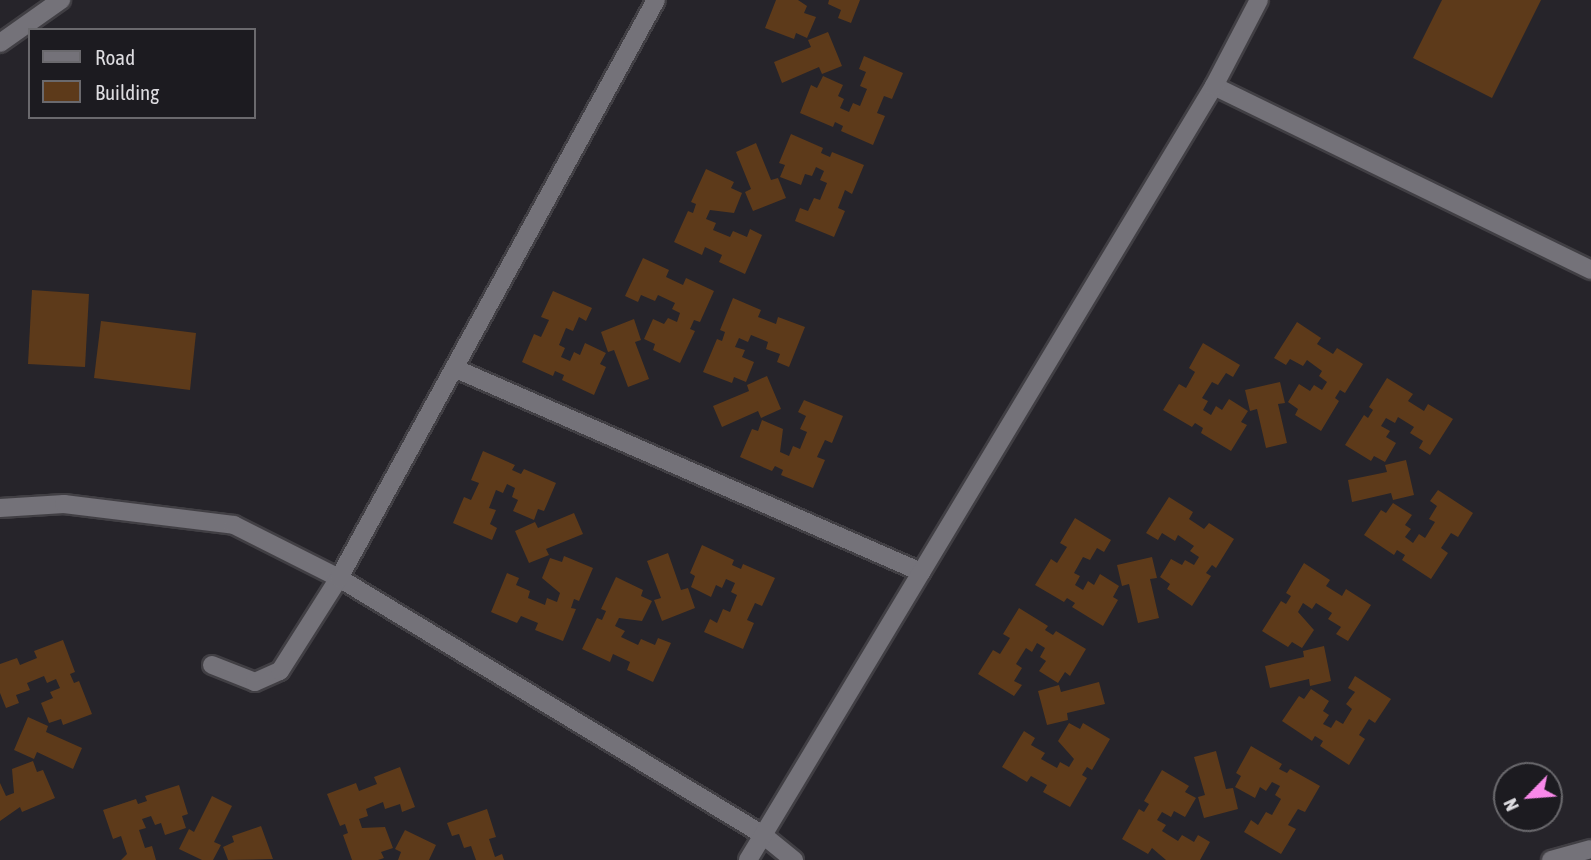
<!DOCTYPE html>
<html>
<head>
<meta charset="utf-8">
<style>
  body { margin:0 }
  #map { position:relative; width:1591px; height:860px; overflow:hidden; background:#26242a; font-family:"Asap Condensed",sans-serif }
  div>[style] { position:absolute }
  .building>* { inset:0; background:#5d3a1a }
  .roads { filter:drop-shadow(2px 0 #413f44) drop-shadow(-2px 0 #413f44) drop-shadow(0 2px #413f44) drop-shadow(0 -2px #413f44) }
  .minor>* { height:18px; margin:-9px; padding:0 9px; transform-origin:9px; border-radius:9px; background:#747279 }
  span { translate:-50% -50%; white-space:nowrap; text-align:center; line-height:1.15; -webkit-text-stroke:5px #1c1b20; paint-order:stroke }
  .legend { position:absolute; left:28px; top:28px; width:228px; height:91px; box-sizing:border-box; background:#1c1b20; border:2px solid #6a696d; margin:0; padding:9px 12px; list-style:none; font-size:21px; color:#dedde1 }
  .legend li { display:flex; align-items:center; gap:14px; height:35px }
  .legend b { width:35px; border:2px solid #6a696d }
  .north { position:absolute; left:1493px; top:762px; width:70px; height:70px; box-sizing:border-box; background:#1c1b20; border:2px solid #6a696d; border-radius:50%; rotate:245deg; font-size:19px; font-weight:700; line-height:28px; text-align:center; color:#dedde1 }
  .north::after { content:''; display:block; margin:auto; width:24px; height:32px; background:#f888e9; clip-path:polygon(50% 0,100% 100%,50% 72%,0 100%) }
</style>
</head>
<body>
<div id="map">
  <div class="building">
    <i style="clip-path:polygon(776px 0,798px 0,807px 6px,804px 13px,816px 17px,807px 38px,796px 33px,794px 39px,765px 28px)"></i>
    <i style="clip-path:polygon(829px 0,860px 0,851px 23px,838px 18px,841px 10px,828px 4px)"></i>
    <i style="clip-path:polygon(1442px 0,1541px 0,1492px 98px,1413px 58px)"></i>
    <i style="clip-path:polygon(828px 32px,842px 66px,822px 74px,819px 67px,782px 83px,774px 62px,811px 47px,808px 40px)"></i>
    <i style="clip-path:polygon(864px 56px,903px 73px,892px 99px,884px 96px,877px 113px,885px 116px,873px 145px,841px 131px,843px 126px,835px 122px,833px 127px,800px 113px,811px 85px,817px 88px,823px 76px,843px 85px,838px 96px,844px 99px,840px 108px,849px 112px,853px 103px,860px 106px,867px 89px,860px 86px,866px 72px,859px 69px)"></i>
    <i style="clip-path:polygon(791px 134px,823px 148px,821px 153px,830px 157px,832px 152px,864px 165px,852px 194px,845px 190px,838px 208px,845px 211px,834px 237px,795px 221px,800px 208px,808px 211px,814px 198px,820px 200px,827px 183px,820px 180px,824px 171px,816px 167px,812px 176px,805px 174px,801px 185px,780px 177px,785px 165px,779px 163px)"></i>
    <i style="clip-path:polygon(756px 143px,771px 180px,778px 178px,786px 198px,753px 211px,745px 192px,751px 189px,736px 152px)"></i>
    <i style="clip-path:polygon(706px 169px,734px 182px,731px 188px,742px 193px,734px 213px,710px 210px,706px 219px,716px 223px,713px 230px,730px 237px,733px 231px,747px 237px,750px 229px,762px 235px,745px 274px,719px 262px,722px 255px,705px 247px,702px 255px,674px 242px,688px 211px,693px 213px,696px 204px,691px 202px)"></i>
    <i style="clip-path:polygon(643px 258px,669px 270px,666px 277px,683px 285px,686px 278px,714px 291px,700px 322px,694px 320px,690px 329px,695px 331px,680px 363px,653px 350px,655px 344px,644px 339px,653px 319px,664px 324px,668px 318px,677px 322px,680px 313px,672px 309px,675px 303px,658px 295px,655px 301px,641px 295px,638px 302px,625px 296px)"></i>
    <i style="clip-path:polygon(32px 290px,89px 294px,85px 367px,28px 364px)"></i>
    <i style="clip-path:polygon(553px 291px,592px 308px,586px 321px,579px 317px,573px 331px,566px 328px,559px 345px,565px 348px,561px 357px,570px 361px,574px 352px,580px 355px,585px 343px,606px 353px,600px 364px,606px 367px,594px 395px,562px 380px,564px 375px,555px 371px,553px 376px,522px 362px,534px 334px,541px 337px,549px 320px,541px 317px)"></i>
    <i style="clip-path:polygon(733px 298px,761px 310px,758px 317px,776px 324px,778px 317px,805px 327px,789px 367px,777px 362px,780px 354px,766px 349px,768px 342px,751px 335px,748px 342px,739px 338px,735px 347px,745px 350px,742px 357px,754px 362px,746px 382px,734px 377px,732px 383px,703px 372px,717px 339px,722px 341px,725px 332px,720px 330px)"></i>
    <i style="clip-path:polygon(634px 319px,641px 340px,635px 342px,649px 379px,628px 387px,614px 350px,608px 352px,601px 332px)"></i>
    <i style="clip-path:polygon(101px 321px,196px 333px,190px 390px,94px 378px)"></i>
    <i style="clip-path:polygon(1297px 322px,1321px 338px,1317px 344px,1333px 354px,1337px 348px,1363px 364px,1345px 393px,1340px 390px,1335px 398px,1339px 401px,1321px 431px,1295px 415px,1298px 409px,1288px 402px,1299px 384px,1310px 391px,1314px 385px,1322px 390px,1327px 382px,1319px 376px,1322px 371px,1307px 360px,1303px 366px,1290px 359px,1286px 365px,1274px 358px)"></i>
    <i style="clip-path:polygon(1203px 343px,1240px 365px,1233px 377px,1226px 373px,1218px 385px,1212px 382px,1202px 398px,1208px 401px,1203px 410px,1211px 415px,1216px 406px,1222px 410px,1229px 399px,1248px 411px,1241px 422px,1247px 425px,1231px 451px,1201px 433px,1203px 428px,1195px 423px,1192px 427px,1163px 410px,1179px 384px,1186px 388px,1195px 372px,1189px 368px)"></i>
    <i style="clip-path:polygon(767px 376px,781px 409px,761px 418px,758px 411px,722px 427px,713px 406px,749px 391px,747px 385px)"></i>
    <i style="clip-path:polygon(1387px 378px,1413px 394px,1408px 401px,1424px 411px,1428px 404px,1453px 419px,1430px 455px,1419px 448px,1423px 441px,1410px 433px,1414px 427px,1398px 417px,1395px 423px,1386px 418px,1381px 426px,1390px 431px,1386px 437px,1396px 443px,1385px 462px,1374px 456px,1371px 461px,1345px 445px,1364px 415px,1368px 418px,1373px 410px,1369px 407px)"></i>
    <i style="clip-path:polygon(1280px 382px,1285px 403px,1278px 404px,1287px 443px,1266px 448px,1257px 409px,1250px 411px,1245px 390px)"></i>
    <i style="clip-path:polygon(804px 400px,843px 416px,832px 443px,825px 440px,817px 457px,825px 460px,813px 488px,781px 475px,783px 470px,775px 466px,772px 471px,740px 457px,752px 429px,758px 431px,762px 420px,783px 429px,780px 452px,789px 456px,793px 446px,800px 449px,807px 432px,800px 429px,806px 416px,798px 412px)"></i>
    <i style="clip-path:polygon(483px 451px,515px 465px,512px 470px,521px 474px,524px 469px,556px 483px,544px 511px,538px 509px,534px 520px,513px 511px,518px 500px,512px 497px,515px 488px,507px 484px,503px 493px,496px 490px,489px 508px,496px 510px,490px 524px,497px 528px,492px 540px,453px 523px,464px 497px,471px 500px,479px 483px,471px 480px)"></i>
    <i style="clip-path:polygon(1406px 460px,1414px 495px,1393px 500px,1391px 493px,1352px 502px,1348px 480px,1387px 472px,1385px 465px)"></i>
    <i style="clip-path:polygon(1438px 490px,1473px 513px,1458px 537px,1451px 533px,1441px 548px,1448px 553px,1431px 579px,1402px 560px,1405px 555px,1397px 550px,1394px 555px,1364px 535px,1381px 510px,1386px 513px,1393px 503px,1412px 515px,1405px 525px,1411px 529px,1405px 537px,1413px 543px,1419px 534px,1425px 538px,1435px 522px,1429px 519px,1437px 506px,1430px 501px)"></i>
    <i style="clip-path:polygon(1169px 497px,1193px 512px,1189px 519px,1204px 529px,1209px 523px,1234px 539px,1216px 568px,1212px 565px,1206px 573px,1211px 576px,1192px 606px,1167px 589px,1170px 584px,1160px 577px,1171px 559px,1182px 565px,1185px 560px,1194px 565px,1199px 557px,1190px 551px,1194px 546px,1178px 535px,1175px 541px,1162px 533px,1158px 540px,1146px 533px)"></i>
    <i style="clip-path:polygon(574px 513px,583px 534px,546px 549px,549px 555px,529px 563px,515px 531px,535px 522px,538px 528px)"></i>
    <i style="clip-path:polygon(1075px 518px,1111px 540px,1104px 552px,1097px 548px,1090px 560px,1083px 557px,1074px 573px,1080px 576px,1075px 585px,1083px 590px,1088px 581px,1094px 585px,1100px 574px,1119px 586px,1113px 597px,1118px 600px,1103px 626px,1072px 607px,1075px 603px,1067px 598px,1064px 602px,1035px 585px,1051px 559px,1057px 563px,1067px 547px,1060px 543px)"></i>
    <i style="clip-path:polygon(702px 545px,734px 560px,732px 565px,741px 569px,743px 564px,775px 578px,762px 606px,755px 603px,747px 620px,754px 623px,743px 649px,704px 632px,710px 619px,717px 623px,723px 609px,730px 612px,737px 595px,731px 592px,735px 583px,726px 579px,722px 588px,716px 585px,711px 597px,691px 587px,695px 576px,690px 573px)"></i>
    <i style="clip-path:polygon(668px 553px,681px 590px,688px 588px,695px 608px,662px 621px,654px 600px,661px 598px,647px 561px)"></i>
    <i style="clip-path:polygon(564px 556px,593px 568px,579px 601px,574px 599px,571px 608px,576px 609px,563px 641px,535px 630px,538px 623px,521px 616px,517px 623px,491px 612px,507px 573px,519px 578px,516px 585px,530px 591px,528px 598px,545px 605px,547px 598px,557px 602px,560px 593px,542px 578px,550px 558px,562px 562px)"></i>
    <i style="clip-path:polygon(1152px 557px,1157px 578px,1150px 579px,1159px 618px,1138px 623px,1129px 584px,1122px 586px,1117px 565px)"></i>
    <i style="clip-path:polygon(1304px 563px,1330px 580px,1326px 586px,1342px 596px,1346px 589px,1371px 605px,1348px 641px,1336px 634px,1341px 627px,1328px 619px,1332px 613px,1316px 603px,1312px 609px,1303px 603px,1298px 612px,1314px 630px,1302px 648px,1292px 642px,1288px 647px,1262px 631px,1281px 601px,1286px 604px,1291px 596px,1286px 593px)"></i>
    <i style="clip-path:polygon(616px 577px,643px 590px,641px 596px,652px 601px,642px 621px,619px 618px,615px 626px,625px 631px,621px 637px,638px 645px,641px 639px,655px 645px,658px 638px,671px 643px,653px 682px,627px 670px,630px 662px,613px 654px,610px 662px,582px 649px,597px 618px,602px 620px,606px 611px,601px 609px)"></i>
    <i style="clip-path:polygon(1019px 608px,1048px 626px,1045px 630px,1053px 635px,1056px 631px,1086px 649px,1070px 676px,1065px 672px,1058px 683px,1039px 671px,1046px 661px,1040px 657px,1045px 648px,1037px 643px,1032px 652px,1026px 648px,1016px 664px,1022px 668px,1014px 681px,1022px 685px,1014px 696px,978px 674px,993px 650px,1000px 654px,1010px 638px,1003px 634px)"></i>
    <i style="clip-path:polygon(63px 640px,75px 672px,70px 674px,74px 683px,79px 681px,92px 714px,63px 725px,61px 719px,49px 723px,41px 703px,53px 698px,50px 692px,60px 688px,56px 679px,47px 683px,44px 676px,27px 683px,30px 690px,16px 695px,19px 703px,6px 708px,0 693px,0 664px,17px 658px,20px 665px,37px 658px,34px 651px)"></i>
    <i style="clip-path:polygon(1324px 646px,1331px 681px,1310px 686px,1309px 679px,1270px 688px,1265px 666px,1304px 657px,1303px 651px)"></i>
    <i style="clip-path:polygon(1355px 676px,1391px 699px,1375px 723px,1369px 719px,1359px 735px,1365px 739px,1349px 765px,1320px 746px,1323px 741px,1315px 736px,1312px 741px,1282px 721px,1299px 696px,1304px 699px,1311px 689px,1329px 701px,1323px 711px,1329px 715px,1323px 724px,1331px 728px,1336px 720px,1343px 724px,1352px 709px,1346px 704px,1355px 692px,1348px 688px)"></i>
    <i style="clip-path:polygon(1099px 682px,1105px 704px,1067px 713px,1068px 720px,1047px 725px,1038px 691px,1059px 685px,1061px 692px)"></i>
    <i style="clip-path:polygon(28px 717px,48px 726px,46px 732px,82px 748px,73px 769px,37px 752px,34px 759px,14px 750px)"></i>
    <i style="clip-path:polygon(1069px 723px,1080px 729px,1083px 723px,1110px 739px,1092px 770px,1087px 767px,1082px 775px,1087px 778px,1070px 807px,1043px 792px,1047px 785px,1031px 776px,1027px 782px,1002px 767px,1024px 731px,1035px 738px,1031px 745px,1045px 753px,1041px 759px,1057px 768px,1060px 762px,1069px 767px,1074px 759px,1058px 741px)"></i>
    <i style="clip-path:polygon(1251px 746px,1282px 764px,1279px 769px,1287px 773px,1290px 769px,1320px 786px,1305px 812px,1298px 809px,1288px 825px,1296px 829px,1281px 854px,1244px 832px,1251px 820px,1258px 825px,1266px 812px,1272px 815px,1281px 799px,1275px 795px,1280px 786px,1272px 782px,1266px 791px,1260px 787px,1255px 798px,1235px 787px,1241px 776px,1236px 773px)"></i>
    <i style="clip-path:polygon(1216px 751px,1226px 789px,1233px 788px,1238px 809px,1204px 818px,1198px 797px,1205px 795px,1194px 757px)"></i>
    <i style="clip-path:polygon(33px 761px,37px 772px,43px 770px,55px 798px,22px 812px,20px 807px,0 821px,0 783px,6px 796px,14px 793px,12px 769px)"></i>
    <i style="clip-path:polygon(400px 767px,415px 807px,402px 812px,400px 804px,385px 809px,383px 802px,366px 809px,368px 816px,359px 819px,362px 828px,385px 827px,393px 848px,381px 852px,384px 858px,378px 860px,352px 860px,343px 835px,348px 833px,345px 824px,340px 826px,327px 794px,356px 783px,359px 791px,377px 784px,374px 777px)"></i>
    <i style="clip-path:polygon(1162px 770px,1189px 786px,1185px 792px,1196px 798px,1185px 817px,1174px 811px,1171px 817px,1162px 812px,1157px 820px,1166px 825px,1162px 831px,1178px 841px,1182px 835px,1194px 842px,1198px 835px,1210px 842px,1200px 860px,1166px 860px,1152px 848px,1148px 854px,1122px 839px,1139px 809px,1144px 812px,1149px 804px,1144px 801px)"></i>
    <i style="clip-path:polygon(179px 785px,188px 814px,182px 816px,186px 828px,165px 835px,161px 823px,155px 825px,151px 816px,142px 819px,146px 828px,139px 830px,145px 848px,152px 846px,156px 860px,121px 860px,127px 854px,121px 836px,113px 839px,103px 810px,136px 799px,138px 804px,147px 801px,145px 796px)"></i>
    <i style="clip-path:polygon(212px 796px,232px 806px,214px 842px,221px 845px,213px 860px,202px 860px,179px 849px,189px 829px,194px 832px)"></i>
    <i style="clip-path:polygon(487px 809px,496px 837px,489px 839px,495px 857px,502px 854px,504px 860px,476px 860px,471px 846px,464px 848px,459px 834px,452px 836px,447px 823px)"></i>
    <i style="clip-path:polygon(261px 826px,273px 859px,228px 860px,223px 847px,234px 842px,232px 836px)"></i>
    <i style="clip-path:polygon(405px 830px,436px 845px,429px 860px,398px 860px,401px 852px,395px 849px)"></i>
  </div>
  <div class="roads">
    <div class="minor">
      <i style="left:0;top:43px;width:75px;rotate:-35.2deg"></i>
      <i style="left:1214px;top:86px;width:420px;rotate:26deg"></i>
      <i style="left:454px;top:368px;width:510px;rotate:23.6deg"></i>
      <i style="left:0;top:508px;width:64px;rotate:-3.6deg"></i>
      <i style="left:64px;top:504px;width:171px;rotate:7deg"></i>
      <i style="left:234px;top:525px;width:118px;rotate:26.8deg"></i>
      <i style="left:339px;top:578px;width:496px;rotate:31.2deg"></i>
      <i style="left:763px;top:835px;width:40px;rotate:39deg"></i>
      <i style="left:212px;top:665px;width:46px;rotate:21.6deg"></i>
      <i style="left:255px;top:682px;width:27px;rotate:-24deg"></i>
      <i style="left:280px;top:671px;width:110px;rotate:-57.6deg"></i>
      <i style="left:339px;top:578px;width:659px;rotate:-61.26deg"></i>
      <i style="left:748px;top:860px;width:903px;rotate:-58.95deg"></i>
      <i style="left:1214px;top:86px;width:97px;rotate:-62.4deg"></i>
      <i style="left:1551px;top:860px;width:41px;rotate:-15.4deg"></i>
    </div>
  </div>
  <ul class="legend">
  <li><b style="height:9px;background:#747279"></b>Road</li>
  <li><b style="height:19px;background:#5d3a1a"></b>Building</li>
  </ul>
  <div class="north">N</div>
</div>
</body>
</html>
